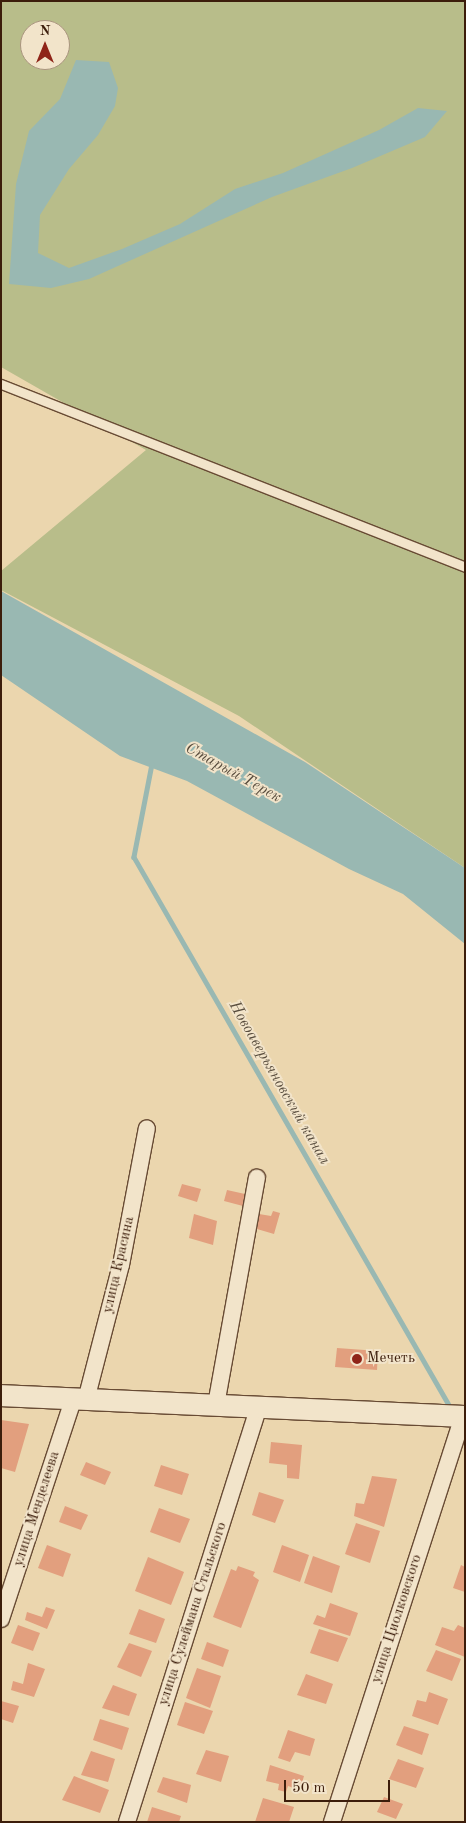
<!DOCTYPE html>
<html>
<head>
<meta charset="utf-8">
<style>
  body { margin:0 }
  #map { position:relative; width:466px; height:1823px; overflow:hidden; background:#ebd6ae; font-family:"Old Standard TT",serif }
  div>[style] { position:absolute }
  .green>* { inset:0; background:#b8bd8a }
  .water>* { inset:0; background:#99b8b2 }
  .stream>* { height:4.5px; margin:-2.25px; padding:0 2.25px; transform-origin:2.25px; border-radius:2.25px; background:#99b8b2 }
  .building>* { inset:0; background:#e29f7e }
  .roads { filter:drop-shadow(1px 0 #684b34) drop-shadow(-1px 0 #684b34) drop-shadow(0 1px #684b34) drop-shadow(0 -1px #684b34) }
  .service>* { height:9px; margin:-4.5px; padding:0 4.5px; transform-origin:4.5px; border-radius:4.5px; background:#f2e4ca }
  .minor>* { height:16px; margin:-8px; padding:0 8px; transform-origin:8px; border-radius:8px; background:#f2e4ca }
  .tertiary>* { height:21px; margin:-10.5px; padding:0 10.5px; transform-origin:10.5px; border-radius:10.5px; background:#f2e4ca }
  .dots>* { width:14px; height:14px; translate:-50% -50%; box-sizing:border-box; border:2px solid #f2e4ca; border-radius:50% }
  span { translate:-50% -50%; white-space:nowrap; text-align:center; line-height:1.15; -webkit-text-stroke:4px #f2e4ca; paint-order:stroke }
  .street-label { font-size:15px; color:#3c1d0b }
  .poi-label { font-size:15px; color:#3c1d0b }
  .left { translate:0 -50%; text-align:left }
  .water-label { font-size:16px; color:#584c3d; font-style:italic }
  .frame { position:absolute; inset:0; border:2px solid #3c1d0b; pointer-events:none }
  .north { position:absolute; left:20px; top:20px; width:50px; height:50px; box-sizing:border-box; background:#f2e4ca; border:1px solid #a9947e; border-radius:50%; rotate:0deg; font-size:14px; font-weight:700; line-height:20px; text-align:center; color:#3c1d0b }
  .north::after { content:''; display:block; margin:auto; width:18px; height:22px; background:#8f2418; clip-path:polygon(50% 0,100% 100%,50% 72%,0 100%) }
  .scale { position:absolute; left:284px; top:1780px; width:106px; height:22px; box-sizing:border-box; border:2px solid #3c1d0b; border-top:0; padding-left:6px; font-size:15px; line-height:18px; white-space:nowrap; color:#3c1d0b; -webkit-text-stroke:4px #f2e4ca; paint-order:stroke }
</style>
</head>
<body>
<div id="map">
  <div class="green">
    <i style="clip-path:polygon(evenodd,1px 1px,465px 1px,465px 868px,239px 716px,1px 590px,1px 571px,146px 450px,1px 367px,1px 1px,30px 30px,60px 30px,60px 60px,30px 60px,30px 30px)"></i>
  </div>
  <div class="water">
    <i style="clip-path:polygon(76px 60px,109px 62px,118px 88px,115px 106px,98px 135px,69px 169px,40px 215px,38px 253px,69px 268px,122px 249px,180px 224px,235px 189px,283px 173px,379px 130px,418px 108px,447px 111px,425px 137px,352px 168px,272px 197px,89px 279px,51px 288px,9px 284px,16px 184px,29px 131px,60px 99px)"></i>
    <i style="clip-path:polygon(1px 591px,305px 762px,465px 868px,465px 944px,403px 894px,349px 869px,187px 781px,120px 756px,1px 675px)"></i>
  </div>
  <div class="stream">
    <i style="left:152px;top:764px;width:95px;rotate:101deg"></i>
    <i style="left:134px;top:857px;width:638px;rotate:60.1deg"></i>
  </div>
  <div class="building">
    <i style="clip-path:polygon(182px 1184px,201px 1189px,197px 1202px,178px 1196px)"></i>
    <i style="clip-path:polygon(227px 1190px,245px 1194px,243px 1206px,224px 1201px)"></i>
    <i style="clip-path:polygon(273px 1211px,280px 1213px,274px 1234px,257px 1229px,259px 1214px,271px 1216px)"></i>
    <i style="clip-path:polygon(194px 1214px,217px 1221px,213px 1245px,189px 1238px)"></i>
    <i style="clip-path:polygon(337px 1348px,378px 1351px,377px 1370px,335px 1367px)"></i>
    <i style="clip-path:polygon(1px 1420px,29px 1424px,15px 1472px,1px 1468px)"></i>
    <i style="clip-path:polygon(271px 1442px,302px 1445px,299px 1479px,287px 1478px,287px 1465px,269px 1463px)"></i>
    <i style="clip-path:polygon(86px 1462px,111px 1472px,105px 1485px,80px 1475px)"></i>
    <i style="clip-path:polygon(161px 1465px,189px 1474px,182px 1495px,154px 1486px)"></i>
    <i style="clip-path:polygon(372px 1476px,397px 1479px,384px 1527px,354px 1516px,356px 1503px,364px 1504px)"></i>
    <i style="clip-path:polygon(259px 1492px,284px 1500px,275px 1523px,252px 1515px)"></i>
    <i style="clip-path:polygon(65px 1506px,88px 1515px,81px 1530px,59px 1522px)"></i>
    <i style="clip-path:polygon(159px 1508px,190px 1519px,180px 1543px,150px 1532px)"></i>
    <i style="clip-path:polygon(356px 1523px,380px 1531px,370px 1563px,345px 1554px)"></i>
    <i style="clip-path:polygon(47px 1545px,71px 1554px,63px 1577px,38px 1568px)"></i>
    <i style="clip-path:polygon(282px 1545px,309px 1555px,300px 1582px,273px 1572px)"></i>
    <i style="clip-path:polygon(313px 1556px,340px 1566px,332px 1593px,304px 1583px)"></i>
    <i style="clip-path:polygon(148px 1557px,184px 1572px,171px 1605px,135px 1591px)"></i>
    <i style="clip-path:polygon(461px 1565px,465px 1567px,465px 1592px,453px 1588px)"></i>
    <i style="clip-path:polygon(238px 1566px,255px 1572px,253px 1576px,259px 1580px,241px 1628px,213px 1617px,231px 1569px,236px 1571px)"></i>
    <i style="clip-path:polygon(330px 1603px,358px 1613px,350px 1636px,313px 1624px,317px 1615px,325px 1618px)"></i>
    <i style="clip-path:polygon(46px 1607px,55px 1610px,47px 1629px,25px 1620px,27px 1612px,42px 1617px)"></i>
    <i style="clip-path:polygon(139px 1609px,165px 1619px,156px 1643px,129px 1634px)"></i>
    <i style="clip-path:polygon(18px 1625px,40px 1633px,33px 1651px,11px 1643px)"></i>
    <i style="clip-path:polygon(458px 1625px,465px 1628px,465px 1657px,435px 1645px,442px 1627px,454px 1631px)"></i>
    <i style="clip-path:polygon(319px 1629px,348px 1638px,338px 1662px,310px 1653px)"></i>
    <i style="clip-path:polygon(207px 1642px,229px 1650px,223px 1667px,201px 1659px)"></i>
    <i style="clip-path:polygon(129px 1643px,152px 1651px,141px 1677px,117px 1667px)"></i>
    <i style="clip-path:polygon(436px 1650px,461px 1659px,452px 1681px,426px 1671px)"></i>
    <i style="clip-path:polygon(28px 1663px,45px 1669px,34px 1697px,11px 1690px,13px 1681px,23px 1684px)"></i>
    <i style="clip-path:polygon(197px 1668px,221px 1676px,210px 1708px,186px 1698px)"></i>
    <i style="clip-path:polygon(306px 1674px,333px 1684px,326px 1704px,297px 1695px)"></i>
    <i style="clip-path:polygon(113px 1685px,137px 1694px,129px 1716px,102px 1708px)"></i>
    <i style="clip-path:polygon(429px 1692px,448px 1699px,438px 1725px,412px 1716px,417px 1700px,426px 1702px)"></i>
    <i style="clip-path:polygon(1px 1701px,19px 1706px,13px 1723px,1px 1719px)"></i>
    <i style="clip-path:polygon(185px 1702px,213px 1711px,204px 1734px,177px 1725px)"></i>
    <i style="clip-path:polygon(100px 1719px,129px 1728px,122px 1750px,93px 1740px)"></i>
    <i style="clip-path:polygon(404px 1726px,429px 1734px,422px 1755px,396px 1745px)"></i>
    <i style="clip-path:polygon(288px 1730px,315px 1739px,310px 1756px,295px 1752px,290px 1762px,278px 1758px)"></i>
    <i style="clip-path:polygon(206px 1750px,229px 1756px,221px 1782px,196px 1774px)"></i>
    <i style="clip-path:polygon(91px 1751px,115px 1759px,108px 1782px,81px 1775px)"></i>
    <i style="clip-path:polygon(398px 1759px,424px 1768px,416px 1788px,389px 1779px)"></i>
    <i style="clip-path:polygon(270px 1765px,304px 1776px,300px 1790px,288px 1786px,286px 1792px,278px 1790px,279px 1784px,266px 1781px)"></i>
    <i style="clip-path:polygon(74px 1776px,109px 1790px,100px 1813px,62px 1800px)"></i>
    <i style="clip-path:polygon(163px 1777px,191px 1785px,187px 1803px,157px 1792px)"></i>
    <i style="clip-path:polygon(384px 1797px,403px 1804px,396px 1819px,377px 1812px)"></i>
    <i style="clip-path:polygon(263px 1798px,294px 1807px,289px 1822px,255px 1822px)"></i>
    <i style="clip-path:polygon(152px 1807px,181px 1816px,179px 1822px,147px 1822px)"></i>
  </div>
  <div class="roads">
    <div class="service">
      <i style="left:1px;top:384px;width:499px;rotate:21.5deg"></i>
    </div>
    <div class="minor">
      <i style="left:86px;top:1400px;width:139px;rotate:-75.5deg"></i>
      <i style="left:121px;top:1265px;width:139px;rotate:-79.3deg"></i>
      <i style="left:216px;top:1405px;width:231px;rotate:-79.8deg"></i>
      <i style="left:1px;top:1619px;width:231px;rotate:-71.8deg"></i>
      <i style="left:127px;top:1822px;width:435px;rotate:-72.4deg"></i>
      <i style="left:332px;top:1822px;width:427px;rotate:-72.1deg"></i>
    </div>
    <div class="tertiary">
      <i style="left:1px;top:1395px;width:464px;rotate:2.6deg"></i>
    </div>
  </div>
  <div class="dots">
    <i style="left:357px;top:1359px;background:#8f2418"></i>
  </div>
  <div class="street-label">
    <span style="left:119px;top:1265px;rotate:-77deg">улица Красина</span>
    <span style="left:37px;top:1509px;rotate:-72deg">улица Менделеева</span>
    <span style="left:193px;top:1614px;rotate:-72deg">улица Сулеймана Стальского</span>
    <span style="left:397px;top:1619px;rotate:-72deg">улица Циолковского</span>
  </div>
  <div class="poi-label">
    <span class="left" style="left:367px;top:1359px">Мечеть</span>
  </div>
  <div class="water-label">
    <span style="left:233px;top:773px;rotate:29deg">Старый Терек</span>
    <span style="left:279px;top:1083px;rotate:60deg">Новоаверьяновский канал</span>
  </div>
  <div class="frame"></div>
  <div class="north">N</div>
  <div class="scale">50 m</div>
</div>
</body>
</html>
